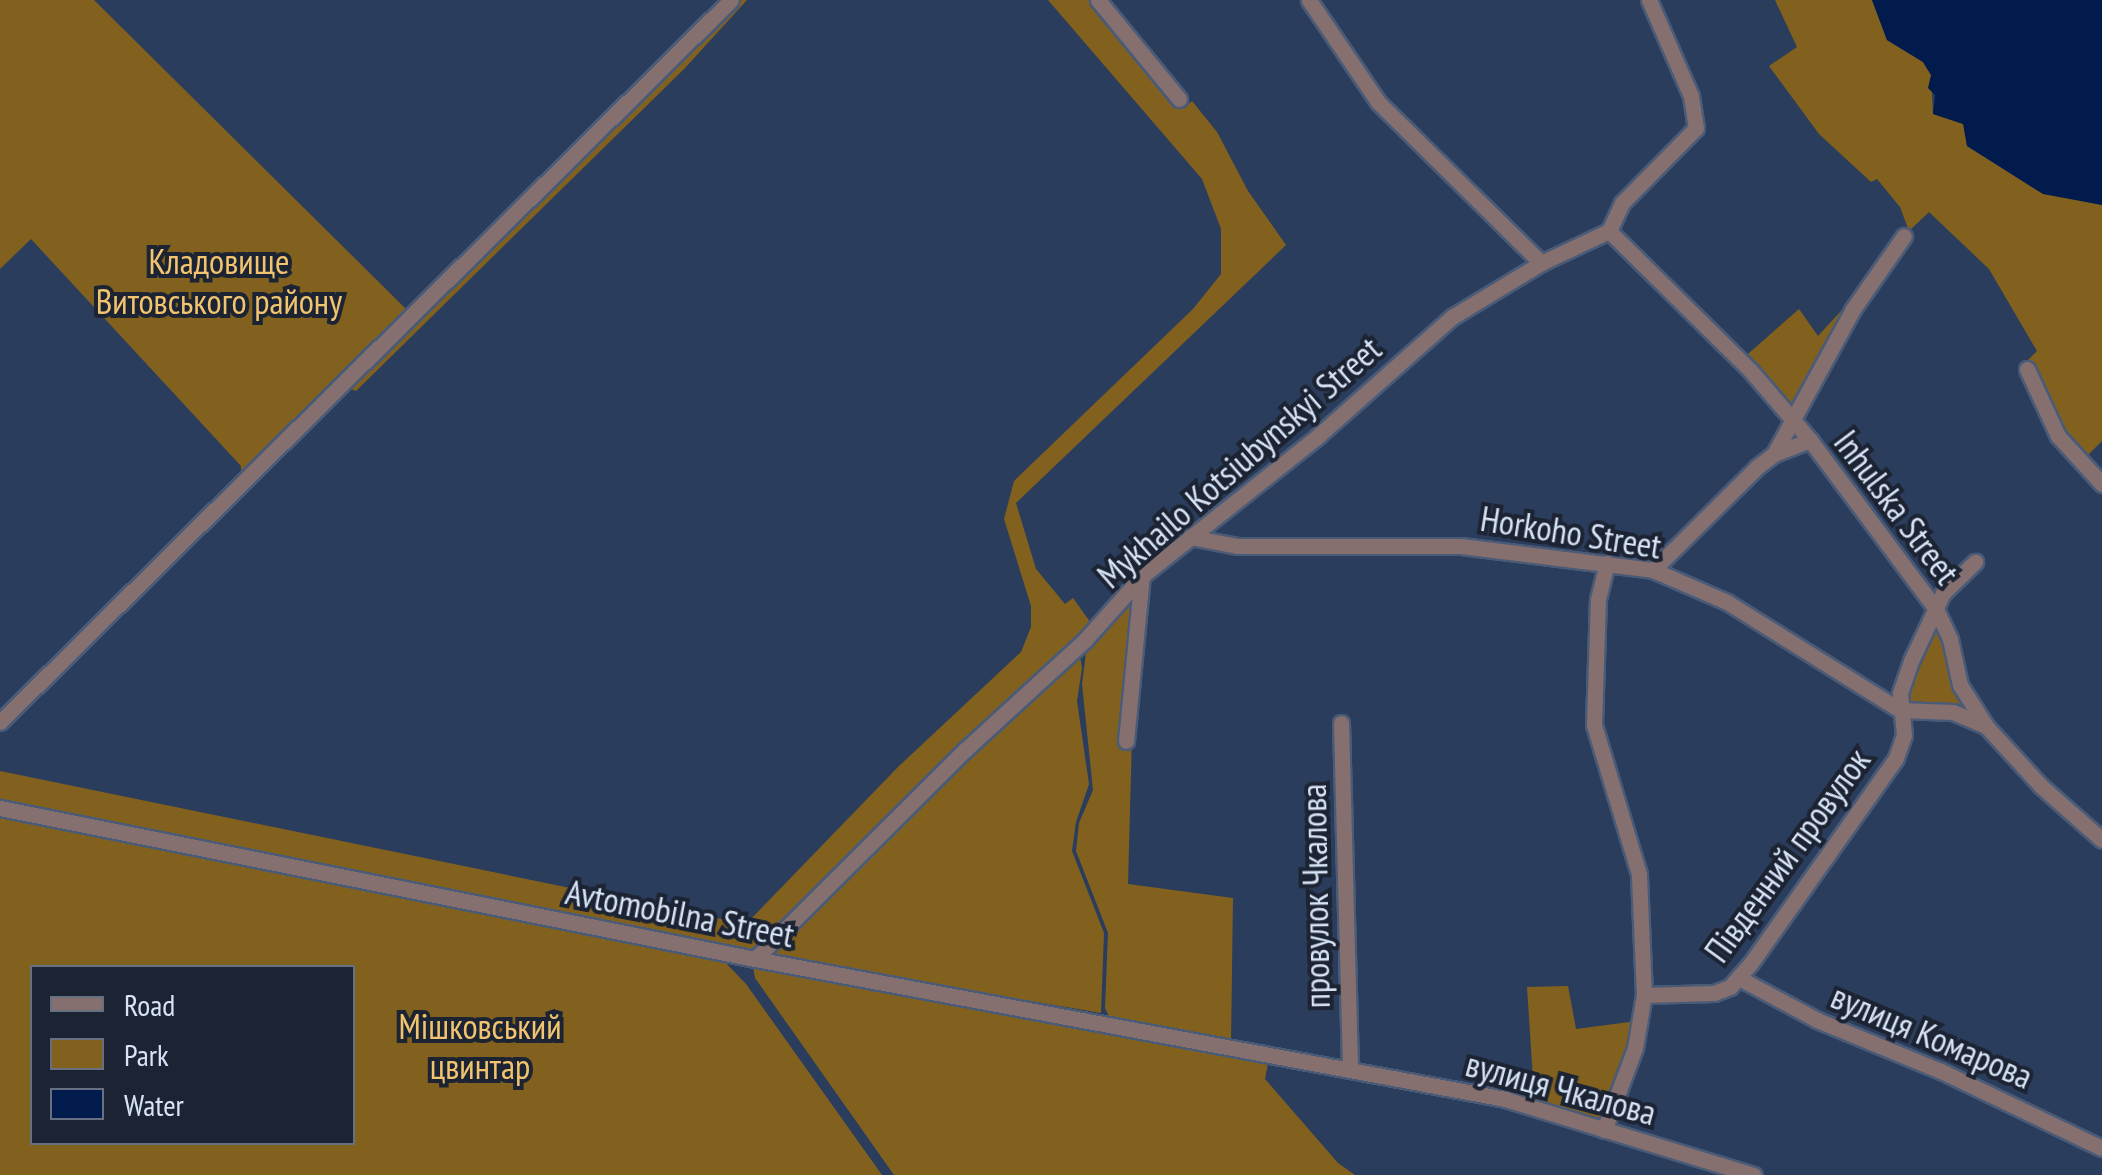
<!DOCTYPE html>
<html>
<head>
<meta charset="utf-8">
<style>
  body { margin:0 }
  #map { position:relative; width:2102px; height:1175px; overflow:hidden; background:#2b3d5c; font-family:"PT Sans Narrow",sans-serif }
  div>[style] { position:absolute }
  .green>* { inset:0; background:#82611f }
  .water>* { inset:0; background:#011b4d }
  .roads { filter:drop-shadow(2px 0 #4a5b78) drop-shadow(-2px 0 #4a5b78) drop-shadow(0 2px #4a5b78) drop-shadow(0 -2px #4a5b78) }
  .minor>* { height:15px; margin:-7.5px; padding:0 7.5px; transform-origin:7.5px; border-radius:7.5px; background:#85706f }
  span { translate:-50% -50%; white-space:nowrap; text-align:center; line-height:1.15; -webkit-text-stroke:8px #1c2433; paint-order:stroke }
  .park-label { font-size:35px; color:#f3c46f }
  .street-label { font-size:35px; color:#d7e3f6 }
  .legend { position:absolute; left:30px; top:965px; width:325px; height:180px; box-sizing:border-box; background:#1c2433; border:2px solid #677081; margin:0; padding:12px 18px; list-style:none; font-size:30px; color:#d7e3f6 }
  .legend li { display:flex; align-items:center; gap:20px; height:50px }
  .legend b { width:50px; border:2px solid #677081 }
</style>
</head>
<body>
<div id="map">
  <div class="green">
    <i style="clip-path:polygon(0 0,94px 0,409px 312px,241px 475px,241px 466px,31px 239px,0 269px)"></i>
    <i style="clip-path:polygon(736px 0,747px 0,685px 68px,356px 391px,344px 387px)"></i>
    <i style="clip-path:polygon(1048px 0,1093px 0,1185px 107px,1192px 101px,1217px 132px,1248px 191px,1286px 245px,1016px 503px,1036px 569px,1065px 604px,1073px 598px,1093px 626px,754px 950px,0 803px,0 771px,746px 924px,898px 767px,1021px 652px,1031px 627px,1031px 606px,1004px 519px,1014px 481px,1193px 309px,1221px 274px,1221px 229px,1202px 179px)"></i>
    <i style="clip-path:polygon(1775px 0,1872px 0,1887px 40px,1923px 62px,1931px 75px,1933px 114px,1964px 124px,1967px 146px,2038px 191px,2102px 205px,2102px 441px,2082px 461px,2059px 435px,2026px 362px,2037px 351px,1989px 269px,1929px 212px,1909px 231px,1900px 207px,1877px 179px,1871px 182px,1819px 134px,1769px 66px,1797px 47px)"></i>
    <i style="clip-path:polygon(1875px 274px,1792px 412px,1740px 361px,1799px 309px,1818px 336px)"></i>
    <i style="clip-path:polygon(1136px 588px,1128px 884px,1233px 898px,1231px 1042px,1110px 1018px,1105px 1008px,1108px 933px,1076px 851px,1079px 823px,1093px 790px,1082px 684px,1087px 645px)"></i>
    <i style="clip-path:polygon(1935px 622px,1978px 717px,1906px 705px,1902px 692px)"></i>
    <i style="clip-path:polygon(1079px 651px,1082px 668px,1077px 701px,1089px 784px,1076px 822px,1072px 851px,1104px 933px,1101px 1013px,775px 957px,774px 949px,909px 811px)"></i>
    <i style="clip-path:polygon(evenodd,0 815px,723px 960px,746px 984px,882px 1175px,0 1175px,0 815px,32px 968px,352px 968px,352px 1142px,32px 1142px,32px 968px)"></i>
    <i style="clip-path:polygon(758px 965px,1269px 1058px,1265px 1079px,1338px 1163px,1355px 1175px,894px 1175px,755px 978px,753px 967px)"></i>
    <i style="clip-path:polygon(1568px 986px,1576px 1029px,1637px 1021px,1601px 1122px,1506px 1094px,1507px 1086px,1533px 1079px,1527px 987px)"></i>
  </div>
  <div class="water">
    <i style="clip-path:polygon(1872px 0,2102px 0,2102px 205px,2043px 194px,1967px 146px,1963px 124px,1933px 114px,1935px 95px,1928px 88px,1931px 75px,1923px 62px,1887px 40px)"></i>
  </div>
  <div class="roads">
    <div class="minor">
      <i style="left:1098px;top:0;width:128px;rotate:50.7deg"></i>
      <i style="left:1309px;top:0;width:123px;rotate:55.9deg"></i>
      <i style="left:1378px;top:102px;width:229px;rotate:44.6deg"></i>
      <i style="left:1609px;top:231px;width:199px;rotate:44.6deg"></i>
      <i style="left:1751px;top:371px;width:91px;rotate:49.5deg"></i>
      <i style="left:1810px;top:440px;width:211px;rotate:53.3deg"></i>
      <i style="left:1936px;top:609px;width:33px;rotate:65deg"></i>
      <i style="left:1950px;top:639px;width:47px;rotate:77.7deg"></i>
      <i style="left:1960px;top:685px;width:49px;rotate:57.6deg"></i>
      <i style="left:1986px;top:726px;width:81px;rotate:47.5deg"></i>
      <i style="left:2041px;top:786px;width:81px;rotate:41.5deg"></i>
      <i style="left:2027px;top:369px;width:74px;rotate:65.2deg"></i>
      <i style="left:2058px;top:436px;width:65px;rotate:47.5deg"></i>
      <i style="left:1774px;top:454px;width:165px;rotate:-61.4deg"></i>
      <i style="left:1853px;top:309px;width:89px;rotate:-55.1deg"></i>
      <i style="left:1190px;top:537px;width:49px;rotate:10.6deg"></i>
      <i style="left:1238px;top:546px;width:223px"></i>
      <i style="left:1461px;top:546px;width:193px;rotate:7.1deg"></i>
      <i style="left:1653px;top:570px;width:81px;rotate:23.4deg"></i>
      <i style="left:1727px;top:602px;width:204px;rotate:32deg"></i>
      <i style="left:1900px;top:710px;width:53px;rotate:2.2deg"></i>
      <i style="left:1953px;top:712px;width:36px;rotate:23deg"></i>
      <i style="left:1653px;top:570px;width:146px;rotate:-44.7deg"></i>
      <i style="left:1757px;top:467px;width:21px;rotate:-37deg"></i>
      <i style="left:1774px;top:454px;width:39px;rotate:-21deg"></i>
      <i style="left:0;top:722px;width:1027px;rotate:-44.65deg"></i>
      <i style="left:1341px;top:723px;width:345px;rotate:88.5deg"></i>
      <i style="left:1126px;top:741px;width:166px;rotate:-84.5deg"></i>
      <i style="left:0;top:808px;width:770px;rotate:11.31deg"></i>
      <i style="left:755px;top:959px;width:763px;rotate:10.57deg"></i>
      <i style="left:1505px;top:1099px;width:260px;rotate:17deg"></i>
      <i style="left:755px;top:959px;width:296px;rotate:-44.9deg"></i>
      <i style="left:965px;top:750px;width:163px;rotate:-42.5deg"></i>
      <i style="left:1085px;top:640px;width:86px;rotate:-48.3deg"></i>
      <i style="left:1142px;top:576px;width:225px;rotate:-38.5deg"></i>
      <i style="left:1318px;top:436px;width:179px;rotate:-41.6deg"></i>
      <i style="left:1452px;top:317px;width:104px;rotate:-31.2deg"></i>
      <i style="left:1541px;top:263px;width:75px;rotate:-25.2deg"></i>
      <i style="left:1609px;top:231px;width:31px;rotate:-65deg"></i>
      <i style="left:1622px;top:203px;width:105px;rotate:-45.4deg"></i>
      <i style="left:1696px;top:128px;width:32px;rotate:-99deg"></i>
      <i style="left:1691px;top:96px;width:105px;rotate:-113.6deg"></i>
      <i style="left:1739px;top:978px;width:89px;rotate:28.3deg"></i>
      <i style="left:1817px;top:1020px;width:134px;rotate:22.4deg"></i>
      <i style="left:1941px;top:1071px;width:178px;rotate:25.6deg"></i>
      <i style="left:1644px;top:995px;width:70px;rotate:-1.6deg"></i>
      <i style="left:1714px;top:993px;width:17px;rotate:-21deg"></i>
      <i style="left:1730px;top:987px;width:32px;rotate:-49deg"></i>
      <i style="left:1751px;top:963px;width:251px;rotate:-54.7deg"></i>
      <i style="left:1896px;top:758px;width:24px;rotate:-71deg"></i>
      <i style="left:1904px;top:735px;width:42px;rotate:-95.4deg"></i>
      <i style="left:1900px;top:693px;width:34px;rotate:-71deg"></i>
      <i style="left:1911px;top:661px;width:75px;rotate:-64.8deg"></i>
      <i style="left:1943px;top:593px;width:45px;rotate:-44.1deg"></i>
      <i style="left:1604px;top:1130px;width:88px;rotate:-69.3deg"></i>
      <i style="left:1635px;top:1048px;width:54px;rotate:-80.4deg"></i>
      <i style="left:1644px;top:995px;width:121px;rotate:-92.4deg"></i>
      <i style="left:1639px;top:874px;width:156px;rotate:-106.8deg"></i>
      <i style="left:1594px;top:725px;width:126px;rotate:-88.2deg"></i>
      <i style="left:1598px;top:599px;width:37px;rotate:-76deg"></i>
    </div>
  </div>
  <div class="park-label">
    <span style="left:219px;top:281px">Кладовище<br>Витовського району</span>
    <span style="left:480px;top:1046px">Мішковський<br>цвинтар</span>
  </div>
  <div class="street-label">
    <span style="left:1239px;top:462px;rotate:-41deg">Mykhailo Kotsiubynskyi Street</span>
    <span style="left:1897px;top:507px;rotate:53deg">Inhulska Street</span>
    <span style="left:1571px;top:532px;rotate:9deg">Horkoho Street</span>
    <span style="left:1787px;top:855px;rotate:-54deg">Південний провулок</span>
    <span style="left:1315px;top:896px;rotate:-91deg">провулок Чкалова</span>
    <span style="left:680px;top:913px;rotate:11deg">Avtomobilna Street</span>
    <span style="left:1932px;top:1036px;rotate:23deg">вулиця Комарова</span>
    <span style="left:1561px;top:1088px;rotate:15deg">вулиця Чкалова</span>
  </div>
  <ul class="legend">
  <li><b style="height:12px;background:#85706f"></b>Road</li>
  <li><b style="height:28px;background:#82611f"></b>Park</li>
  <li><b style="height:28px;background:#011b4d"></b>Water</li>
  </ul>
</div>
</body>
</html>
